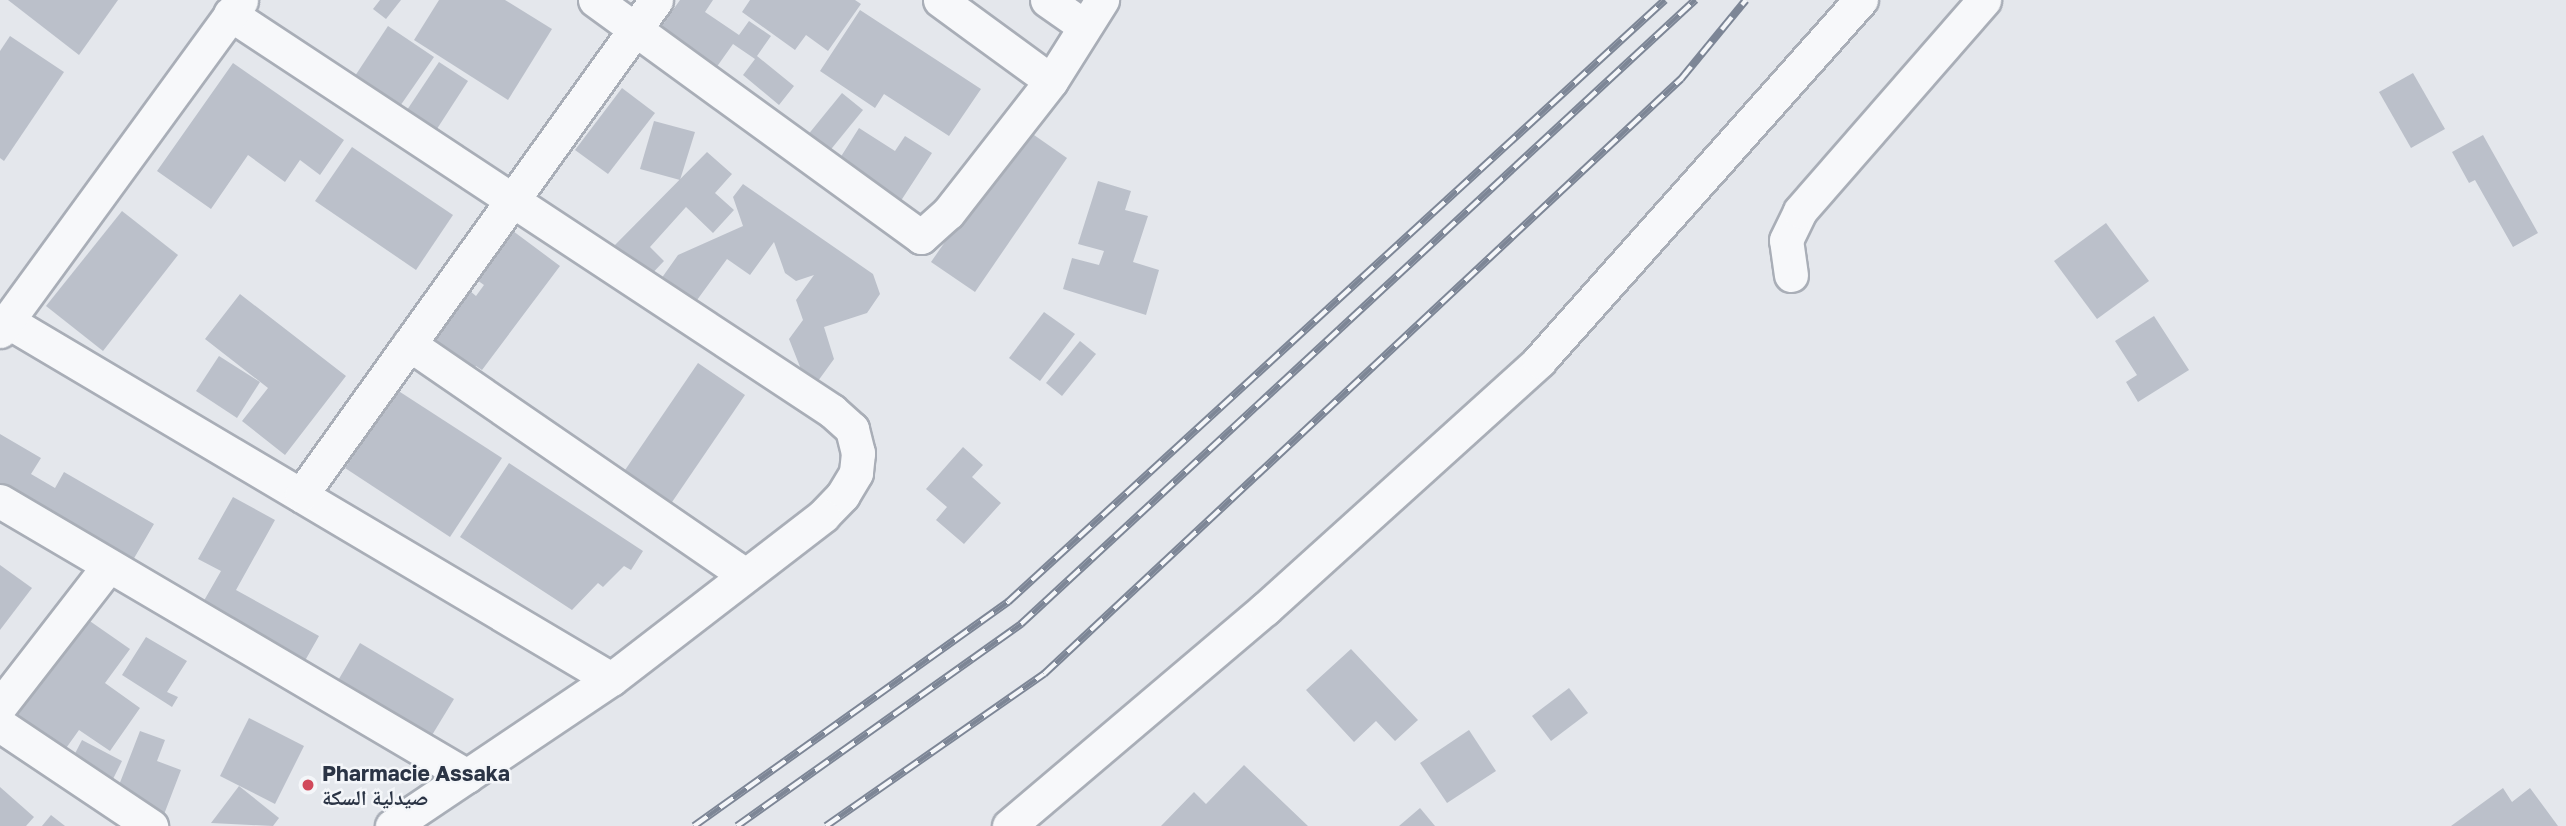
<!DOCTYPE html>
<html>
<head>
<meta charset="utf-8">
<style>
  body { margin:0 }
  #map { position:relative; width:2566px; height:826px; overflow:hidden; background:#e4e7ec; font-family:"Golos Text","Noto Naskh Arabic",sans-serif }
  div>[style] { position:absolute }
  .building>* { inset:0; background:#bbc0ca }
  .roads { filter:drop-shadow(2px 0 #a9aeb7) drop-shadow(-2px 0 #a9aeb7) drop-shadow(0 2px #a9aeb7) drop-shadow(0 -2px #a9aeb7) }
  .minor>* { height:33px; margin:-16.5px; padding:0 16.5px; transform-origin:16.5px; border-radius:16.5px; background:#f7f8fa }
  .rail>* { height:8px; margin-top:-4px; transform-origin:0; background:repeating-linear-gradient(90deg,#f4f6f9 0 16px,#7d8696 0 32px); box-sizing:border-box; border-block:2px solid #7d8696 }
  .dots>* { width:19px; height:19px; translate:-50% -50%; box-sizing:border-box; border:4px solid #f4f6f9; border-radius:50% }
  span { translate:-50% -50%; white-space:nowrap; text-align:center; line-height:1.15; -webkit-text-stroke:5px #f4f6f9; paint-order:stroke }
  .poi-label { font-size:21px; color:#2b3445; font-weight:700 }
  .left { translate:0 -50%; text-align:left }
</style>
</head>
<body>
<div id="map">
  <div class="building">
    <i style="clip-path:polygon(8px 0,118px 0,79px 55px)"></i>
    <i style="clip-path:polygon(380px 0,401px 0,386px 19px,373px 9px)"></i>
    <i style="clip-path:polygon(439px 0,505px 0,552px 29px,508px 100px,414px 40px)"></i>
    <i style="clip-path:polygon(680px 0,713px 0,705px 12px,739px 35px,749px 21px,771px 36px,757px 56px,794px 86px,779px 105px,743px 75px,755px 59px,733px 44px,711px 75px,654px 37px)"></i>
    <i style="clip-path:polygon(750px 0,855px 0,861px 4px,828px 51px,806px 35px,795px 50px,742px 12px)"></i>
    <i style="clip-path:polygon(860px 10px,981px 89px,949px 136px,884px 94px,875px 108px,820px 71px)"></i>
    <i style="clip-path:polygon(388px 26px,434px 57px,398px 109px,353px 79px)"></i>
    <i style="clip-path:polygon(10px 36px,64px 72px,4px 161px,0 158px,0 51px)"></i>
    <i style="clip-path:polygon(439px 62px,468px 81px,433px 135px,403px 116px)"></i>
    <i style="clip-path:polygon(233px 63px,344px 140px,320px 175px,300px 160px,285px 182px,248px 155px,211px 209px,157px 171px)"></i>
    <i style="clip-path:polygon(2413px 73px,2445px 129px,2411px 148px,2379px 92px)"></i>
    <i style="clip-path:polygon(622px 88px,655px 113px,608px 174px,575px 150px)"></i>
    <i style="clip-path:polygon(842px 93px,863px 110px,819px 164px,798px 147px)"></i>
    <i style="clip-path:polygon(654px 121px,695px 132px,680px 180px,640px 169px)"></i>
    <i style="clip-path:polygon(859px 128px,895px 151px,905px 136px,932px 153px,893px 213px,835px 166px)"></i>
    <i style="clip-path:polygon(1024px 128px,1067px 158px,975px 292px,931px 262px)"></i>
    <i style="clip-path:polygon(2483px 135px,2538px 233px,2513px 247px,2475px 180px,2469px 183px,2452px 152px)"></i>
    <i style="clip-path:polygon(352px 147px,453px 215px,416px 270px,315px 201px)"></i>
    <i style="clip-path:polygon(707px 152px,732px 174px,715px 193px,734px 210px,713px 233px,686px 207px,650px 247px,664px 261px,645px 281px,611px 249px)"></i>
    <i style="clip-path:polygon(1098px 181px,1131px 191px,1125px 210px,1148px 216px,1133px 262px,1159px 270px,1146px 315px,1063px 289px,1072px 258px,1099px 265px,1104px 251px,1078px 244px)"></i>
    <i style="clip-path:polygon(743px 184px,873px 274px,880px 294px,867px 313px,824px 327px,834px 359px,810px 392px,789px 339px,803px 320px,796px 300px,814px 275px,796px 281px,785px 273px,774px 242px,750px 275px,727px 259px,689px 311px,661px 279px,678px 255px,743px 226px,733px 197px)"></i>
    <i style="clip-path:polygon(122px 211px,178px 255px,103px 351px,46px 306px)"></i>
    <i style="clip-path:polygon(2106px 223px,2149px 281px,2097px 319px,2054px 261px)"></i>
    <i style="clip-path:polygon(513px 231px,560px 266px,482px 370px,476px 366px,473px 370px,433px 341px,470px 291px,476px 296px,484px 285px,477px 280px)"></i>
    <i style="clip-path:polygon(240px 294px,346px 376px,285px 455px,242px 421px,268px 388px,205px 339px)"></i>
    <i style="clip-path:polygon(1044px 312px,1075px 334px,1040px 381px,1009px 358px)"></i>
    <i style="clip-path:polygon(2154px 316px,2189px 370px,2138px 402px,2126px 382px,2137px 375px,2115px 341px)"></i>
    <i style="clip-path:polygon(1080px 341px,1096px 354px,1062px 396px,1046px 383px)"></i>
    <i style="clip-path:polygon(219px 356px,260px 382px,237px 418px,196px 391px)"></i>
    <i style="clip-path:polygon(698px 363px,745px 395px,668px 508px,621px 476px)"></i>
    <i style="clip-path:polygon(397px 390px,502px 458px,450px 537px,345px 468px)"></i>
    <i style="clip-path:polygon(0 434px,41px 458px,31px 474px,55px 488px,64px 472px,154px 524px,126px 572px,0 485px)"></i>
    <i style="clip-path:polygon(963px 447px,983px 465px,972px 477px,1001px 503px,964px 544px,936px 520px,947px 507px,926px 489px)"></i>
    <i style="clip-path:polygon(509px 463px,643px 551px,631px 570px,624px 566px,603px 587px,598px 583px,572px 610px,460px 537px)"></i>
    <i style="clip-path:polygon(233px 497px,275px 520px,236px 590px,319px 636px,298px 673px,194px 618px,221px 571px,198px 559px)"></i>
    <i style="clip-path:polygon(0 565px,32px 588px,0 630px)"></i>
    <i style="clip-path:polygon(84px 617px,130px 649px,105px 683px,140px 708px,110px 751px,79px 730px,59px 758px,9px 723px)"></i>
    <i style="clip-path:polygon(146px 637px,187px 661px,167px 692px,178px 697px,172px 707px,122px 675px)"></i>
    <i style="clip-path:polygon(360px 643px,454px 699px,426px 745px,333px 689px)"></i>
    <i style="clip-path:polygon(1351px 649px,1418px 720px,1395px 741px,1376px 721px,1354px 742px,1306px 690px)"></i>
    <i style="clip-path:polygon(1569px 688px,1588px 713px,1551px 741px,1532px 716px)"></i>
    <i style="clip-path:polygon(249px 718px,304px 746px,275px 804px,220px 776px)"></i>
    <i style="clip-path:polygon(1469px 730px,1496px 771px,1447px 803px,1420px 763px)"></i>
    <i style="clip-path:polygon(140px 731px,165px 740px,157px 761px,181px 770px,163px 817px,114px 798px)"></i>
    <i style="clip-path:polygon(82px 740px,122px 761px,109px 787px,68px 767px)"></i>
    <i style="clip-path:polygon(1244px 765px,1308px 826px,1161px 826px,1194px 792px,1206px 804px)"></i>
    <i style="clip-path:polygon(239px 786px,279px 818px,273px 826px,211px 823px)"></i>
    <i style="clip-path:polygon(0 787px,34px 817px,26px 826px,0 826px)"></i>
    <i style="clip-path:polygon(2503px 788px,2512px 802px,2530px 788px,2558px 826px,2451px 826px)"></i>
    <i style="clip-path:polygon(1420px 808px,1435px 826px,1399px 826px)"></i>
    <i style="clip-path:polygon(51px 815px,65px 826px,42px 826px)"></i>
  </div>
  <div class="roads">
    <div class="minor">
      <i style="left:595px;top:0;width:403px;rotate:36deg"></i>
      <i style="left:921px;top:237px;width:36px;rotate:-42deg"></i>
      <i style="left:948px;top:213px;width:167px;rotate:-52deg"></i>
      <i style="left:1051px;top:81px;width:96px;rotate:-57.8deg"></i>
      <i style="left:940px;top:0;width:137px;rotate:36.1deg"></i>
      <i style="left:1047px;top:0;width:45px;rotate:35.1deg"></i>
      <i style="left:230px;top:14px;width:721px;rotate:33.4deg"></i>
      <i style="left:832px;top:411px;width:27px;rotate:42deg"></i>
      <i style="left:852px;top:429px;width:25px;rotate:76deg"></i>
      <i style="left:858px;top:453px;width:20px;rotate:96deg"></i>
      <i style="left:856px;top:473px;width:26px;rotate:121deg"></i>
      <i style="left:843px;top:495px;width:29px;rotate:134deg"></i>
      <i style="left:823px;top:516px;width:267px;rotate:142.4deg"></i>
      <i style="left:611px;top:679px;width:264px;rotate:146.1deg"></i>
      <i style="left:1791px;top:275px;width:35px;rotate:-98deg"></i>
      <i style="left:1786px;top:240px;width:32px;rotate:-64deg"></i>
      <i style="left:1800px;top:211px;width:280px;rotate:-48.9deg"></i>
      <i style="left:7px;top:321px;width:702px;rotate:30.66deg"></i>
      <i style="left:0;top:331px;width:409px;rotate:-53.9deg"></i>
      <i style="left:409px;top:344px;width:408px;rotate:34.5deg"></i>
      <i style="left:301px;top:495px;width:609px;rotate:-54.35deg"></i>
      <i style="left:0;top:501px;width:542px;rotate:30.49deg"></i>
      <i style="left:0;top:706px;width:175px;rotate:-52.2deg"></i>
      <i style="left:0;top:725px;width:182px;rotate:33.8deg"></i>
      <i style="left:1009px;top:826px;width:336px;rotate:-40.3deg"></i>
      <i style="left:1265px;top:609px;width:370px;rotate:-42.1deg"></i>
      <i style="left:1539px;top:361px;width:484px;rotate:-48.3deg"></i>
    </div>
  </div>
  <div class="rail">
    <i style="left:694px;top:826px;width:386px;rotate:-35.5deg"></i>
    <i style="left:1008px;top:602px;width:891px;rotate:-42.5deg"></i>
    <i style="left:737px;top:826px;width:349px;rotate:-35.4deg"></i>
    <i style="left:1021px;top:624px;width:919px;rotate:-42.79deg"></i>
    <i style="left:826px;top:826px;width:266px;rotate:-34.9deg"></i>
    <i style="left:1044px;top:674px;width:872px;rotate:-43.05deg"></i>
    <i style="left:1681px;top:79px;width:102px;rotate:-50.6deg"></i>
  </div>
  <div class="dots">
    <i style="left:308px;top:785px;background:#d1495b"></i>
  </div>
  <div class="poi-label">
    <span class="left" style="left:322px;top:785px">Pharmacie Assaka<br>صيدلية السكة</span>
  </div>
</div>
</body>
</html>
